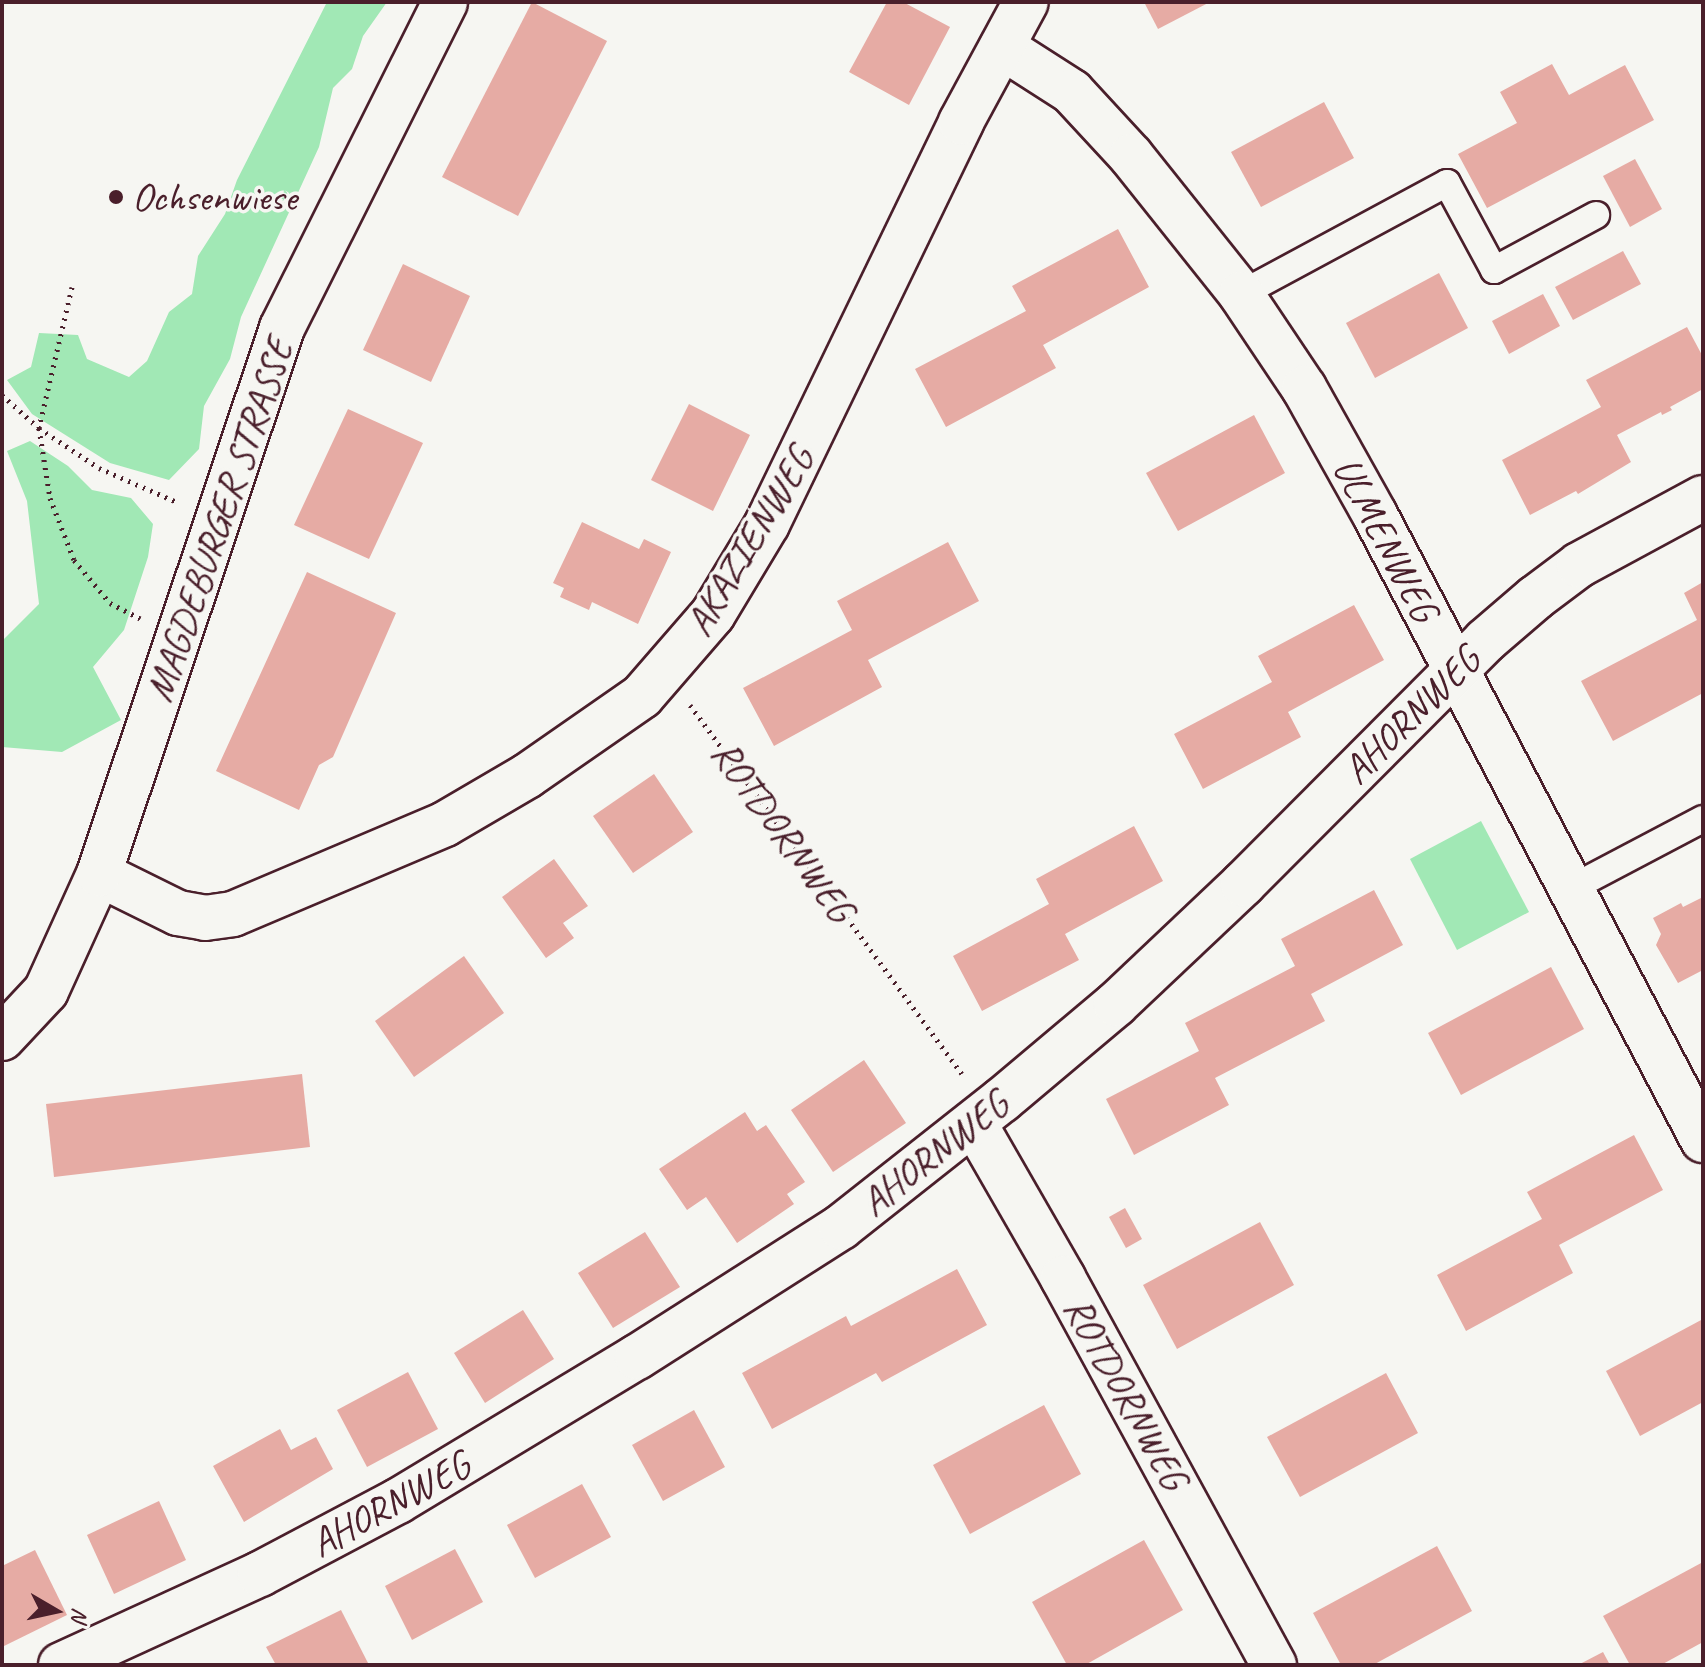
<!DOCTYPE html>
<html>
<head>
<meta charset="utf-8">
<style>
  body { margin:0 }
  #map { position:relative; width:1705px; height:1667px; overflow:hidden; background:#f6f6f2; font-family:Caveat,sans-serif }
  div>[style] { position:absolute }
  .green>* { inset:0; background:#a1e8b5 }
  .building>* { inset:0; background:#e6aba4 }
  .path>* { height:5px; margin-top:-2.5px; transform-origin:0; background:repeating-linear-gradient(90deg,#4a1f2b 0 2px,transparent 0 8px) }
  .roads { filter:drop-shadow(2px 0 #4a1f2b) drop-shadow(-2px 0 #4a1f2b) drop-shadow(0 2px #4a1f2b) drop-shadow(0 -2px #4a1f2b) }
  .service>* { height:26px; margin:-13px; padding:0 13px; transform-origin:13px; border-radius:13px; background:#f6f6f2 }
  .minor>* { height:44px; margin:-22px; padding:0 22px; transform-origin:22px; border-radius:22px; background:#f6f6f2 }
  .secondary>* { height:44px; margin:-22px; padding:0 22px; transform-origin:22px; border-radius:22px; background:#f6f6f2 }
  .dots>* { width:22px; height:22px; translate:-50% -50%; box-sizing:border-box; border:4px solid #f6f6f2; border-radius:50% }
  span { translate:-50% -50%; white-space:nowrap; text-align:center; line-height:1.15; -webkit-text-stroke:7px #f6f6f2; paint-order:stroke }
  .poi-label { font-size:40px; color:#4a1f2b }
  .left { translate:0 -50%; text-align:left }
  .street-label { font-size:40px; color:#4a1f2b }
  .frame { position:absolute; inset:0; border:4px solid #4a1f2b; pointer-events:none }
  .north { position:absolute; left:16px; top:1571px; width:80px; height:80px; -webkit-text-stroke:6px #f6f6f2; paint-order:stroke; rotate:99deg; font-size:22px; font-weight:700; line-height:32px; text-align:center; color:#4a1f2b }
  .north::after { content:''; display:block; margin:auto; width:28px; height:36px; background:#4a1f2b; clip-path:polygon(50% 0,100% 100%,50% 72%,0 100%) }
</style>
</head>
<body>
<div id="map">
  <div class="green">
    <i style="clip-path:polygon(327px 2px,387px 2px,363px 36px,352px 69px,333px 88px,319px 147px,241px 317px,230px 359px,204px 406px,199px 449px,169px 480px,110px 463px,32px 414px,7px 380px,31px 367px,39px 333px,78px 335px,87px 359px,129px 377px,147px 361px,169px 312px,192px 294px,198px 256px,225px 214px,237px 180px)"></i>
    <i style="clip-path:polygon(30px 441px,68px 466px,92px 490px,131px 498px,153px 524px,148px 557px,124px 630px,93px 667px,121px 720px,62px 752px,2px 747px,2px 641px,39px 604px,27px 501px,7px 451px)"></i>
    <i style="clip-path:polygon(1481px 821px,1529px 912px,1457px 950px,1410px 859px)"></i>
  </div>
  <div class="building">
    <i style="clip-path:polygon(532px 2px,607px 41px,518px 216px,442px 177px)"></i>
    <i style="clip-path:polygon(887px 2px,903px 2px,950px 27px,909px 105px,849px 72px)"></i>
    <i style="clip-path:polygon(1144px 2px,1210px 2px,1158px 29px)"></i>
    <i style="clip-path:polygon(1552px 64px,1569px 95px,1625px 65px,1654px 120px,1487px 208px,1458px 154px,1517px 123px,1500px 92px)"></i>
    <i style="clip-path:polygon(1324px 102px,1354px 158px,1261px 207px,1231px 152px)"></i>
    <i style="clip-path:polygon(1635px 159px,1662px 209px,1630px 227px,1603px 176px)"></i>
    <i style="clip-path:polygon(1118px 229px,1149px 287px,1043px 345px,1056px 368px,946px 427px,915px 369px,1026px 311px,1012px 286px)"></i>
    <i style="clip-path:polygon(1623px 251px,1641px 284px,1573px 320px,1555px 287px)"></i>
    <i style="clip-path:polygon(403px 264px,470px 296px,431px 382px,363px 350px)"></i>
    <i style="clip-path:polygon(1439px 273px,1468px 328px,1375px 378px,1346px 323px)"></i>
    <i style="clip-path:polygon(1543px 294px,1560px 326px,1509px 354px,1492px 321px)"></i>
    <i style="clip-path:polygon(1687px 327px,1703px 357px,1703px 389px,1670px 407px,1672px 410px,1662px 415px,1661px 412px,1617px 435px,1631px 462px,1578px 494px,1576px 491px,1530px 515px,1502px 460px,1601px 407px,1586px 380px)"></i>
    <i style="clip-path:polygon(689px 404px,750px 435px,713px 511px,651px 480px)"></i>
    <i style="clip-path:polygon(348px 409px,423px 443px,369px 559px,294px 525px)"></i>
    <i style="clip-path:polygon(1254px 415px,1285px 473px,1178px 531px,1146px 473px)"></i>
    <i style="clip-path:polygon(582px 522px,639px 549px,644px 539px,671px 552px,638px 624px,592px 602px,589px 610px,560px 597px,564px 588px,553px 583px)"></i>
    <i style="clip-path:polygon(948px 542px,979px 601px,868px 660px,882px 687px,774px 746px,743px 688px,852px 630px,837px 601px)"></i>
    <i style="clip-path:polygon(307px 572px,396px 613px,333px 757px,319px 765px,299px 810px,216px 771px)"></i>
    <i style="clip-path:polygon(1703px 582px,1703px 693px,1613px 741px,1581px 681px,1697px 620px,1684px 593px)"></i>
    <i style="clip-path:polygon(1354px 605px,1384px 660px,1288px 712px,1301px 737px,1203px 789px,1174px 734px,1272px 682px,1258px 656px)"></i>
    <i style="clip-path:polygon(654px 774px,693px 832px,633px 873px,593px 816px)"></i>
    <i style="clip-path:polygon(1134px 826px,1163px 881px,1065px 934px,1079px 960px,982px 1011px,953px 956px,1049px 904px,1036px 879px)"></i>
    <i style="clip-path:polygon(554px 859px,588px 906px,563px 923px,574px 938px,546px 958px,502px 897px)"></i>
    <i style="clip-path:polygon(1374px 890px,1403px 945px,1311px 994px,1325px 1021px,1215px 1078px,1229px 1105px,1134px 1155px,1106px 1099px,1199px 1051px,1185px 1023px,1295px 966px,1281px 939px)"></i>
    <i style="clip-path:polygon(1703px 897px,1703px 970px,1678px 983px,1656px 945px,1661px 934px,1653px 918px,1681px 903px,1683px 907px)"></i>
    <i style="clip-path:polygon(464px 956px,504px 1013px,414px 1077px,375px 1021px)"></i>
    <i style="clip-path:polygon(1551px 967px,1584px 1029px,1461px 1095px,1428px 1033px)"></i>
    <i style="clip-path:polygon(864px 1060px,906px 1123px,833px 1172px,791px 1110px)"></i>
    <i style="clip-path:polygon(302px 1074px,310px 1147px,54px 1177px,46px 1104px)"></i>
    <i style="clip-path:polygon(745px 1112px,757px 1131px,766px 1125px,805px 1182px,787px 1194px,794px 1204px,737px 1243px,706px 1197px,687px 1210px,659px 1169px)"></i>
    <i style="clip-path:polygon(1634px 1135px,1663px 1190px,1559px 1245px,1573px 1273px,1466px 1331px,1437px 1275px,1542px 1219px,1527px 1192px)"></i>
    <i style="clip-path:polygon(1125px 1208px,1142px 1239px,1126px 1248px,1109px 1217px)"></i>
    <i style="clip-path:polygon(1260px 1222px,1294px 1285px,1177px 1349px,1143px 1285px)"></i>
    <i style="clip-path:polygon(645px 1232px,680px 1287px,613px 1328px,578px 1273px)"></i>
    <i style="clip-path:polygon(957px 1269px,987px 1325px,882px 1382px,876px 1373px,772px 1429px,742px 1373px,846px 1316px,851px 1326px)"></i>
    <i style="clip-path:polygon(523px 1310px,554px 1359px,485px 1403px,454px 1353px)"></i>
    <i style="clip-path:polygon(1703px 1319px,1703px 1402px,1640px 1436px,1606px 1371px)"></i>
    <i style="clip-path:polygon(408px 1372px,438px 1429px,367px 1467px,337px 1410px)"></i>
    <i style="clip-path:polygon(1386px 1373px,1418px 1433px,1300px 1497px,1267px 1437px)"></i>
    <i style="clip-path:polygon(1044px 1405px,1081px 1474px,970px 1534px,933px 1465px)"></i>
    <i style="clip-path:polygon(694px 1410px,725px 1467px,663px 1501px,632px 1445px)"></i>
    <i style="clip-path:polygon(280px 1429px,291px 1450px,316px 1437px,333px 1469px,244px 1522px,213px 1466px)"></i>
    <i style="clip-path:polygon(582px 1484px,611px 1537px,535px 1578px,507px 1525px)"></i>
    <i style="clip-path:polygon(159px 1501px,186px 1560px,114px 1594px,87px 1535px)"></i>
    <i style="clip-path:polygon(1144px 1540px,1183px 1610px,1085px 1665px,1067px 1665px,1032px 1602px)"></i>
    <i style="clip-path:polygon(1437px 1546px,1472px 1611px,1373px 1665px,1341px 1665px,1313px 1613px)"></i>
    <i style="clip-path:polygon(455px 1549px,483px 1602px,412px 1640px,385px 1586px)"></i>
    <i style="clip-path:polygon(35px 1550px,67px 1615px,2px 1647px,2px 1566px)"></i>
    <i style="clip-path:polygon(1703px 1562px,1703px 1642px,1661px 1665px,1630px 1665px,1603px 1616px)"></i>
    <i style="clip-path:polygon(341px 1610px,369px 1665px,276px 1665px,266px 1647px)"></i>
    <i style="clip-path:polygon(1603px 1652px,1610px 1665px,1578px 1665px)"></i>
  </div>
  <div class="path">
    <i style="left:72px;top:287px;width:145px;rotate:103.2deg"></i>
    <i style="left:39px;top:428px;width:71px;rotate:81.1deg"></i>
    <i style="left:50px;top:498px;width:66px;rotate:68.8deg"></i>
    <i style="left:74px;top:560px;width:56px;rotate:50.1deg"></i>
    <i style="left:110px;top:603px;width:34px;rotate:27deg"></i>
    <i style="left:2px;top:395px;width:50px;rotate:41.7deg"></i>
    <i style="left:39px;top:428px;width:72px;rotate:33.7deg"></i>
    <i style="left:99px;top:468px;width:85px;rotate:23.6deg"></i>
    <i style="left:690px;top:705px;width:458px;rotate:53.6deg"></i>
  </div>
  <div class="roads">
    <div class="service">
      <i style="left:1241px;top:294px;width:234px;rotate:-28.3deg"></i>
      <i style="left:1447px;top:183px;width:99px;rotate:61.6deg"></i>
      <i style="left:1494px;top:270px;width:116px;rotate:-28.3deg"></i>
      <i style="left:1570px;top:889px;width:150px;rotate:-27.8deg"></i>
    </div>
    <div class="minor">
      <i style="left:1002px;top:47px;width:83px;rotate:32.7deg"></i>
      <i style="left:1072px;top:92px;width:87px;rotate:47.3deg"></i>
      <i style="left:1131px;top:156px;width:176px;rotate:51.4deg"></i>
      <i style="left:1241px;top:294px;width:113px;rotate:56.2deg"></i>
      <i style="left:1304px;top:388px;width:145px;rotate:60.8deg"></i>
      <i style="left:1375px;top:515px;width:706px;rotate:62.31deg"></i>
      <i style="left:99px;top:874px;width:88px;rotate:26.3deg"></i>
      <i style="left:178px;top:913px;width:27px;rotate:10deg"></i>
      <i style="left:205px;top:918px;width:28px;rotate:-8deg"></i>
      <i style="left:233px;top:914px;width:230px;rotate:-23deg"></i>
      <i style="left:445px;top:824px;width:95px;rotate:-30.3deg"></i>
      <i style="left:527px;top:776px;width:140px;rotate:-34.8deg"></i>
      <i style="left:642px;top:696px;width:108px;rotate:-49.1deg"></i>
      <i style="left:713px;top:614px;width:105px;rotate:-59deg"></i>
      <i style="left:767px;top:524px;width:446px;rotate:-64.2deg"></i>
      <i style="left:961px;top:122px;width:136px;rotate:-61.6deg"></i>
      <i style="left:974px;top:1123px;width:179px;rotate:60.1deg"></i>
      <i style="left:1063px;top:1278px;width:441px;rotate:61.4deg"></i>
      <i style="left:61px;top:1665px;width:219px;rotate:-24.6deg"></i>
      <i style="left:260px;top:1574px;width:156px;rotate:-27.9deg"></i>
      <i style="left:398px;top:1501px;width:279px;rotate:-31.1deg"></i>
      <i style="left:637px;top:1357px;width:242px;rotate:-32.5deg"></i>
      <i style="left:841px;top:1227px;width:205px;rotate:-38.3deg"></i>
      <i style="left:1002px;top:1100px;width:149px;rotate:-40.1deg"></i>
      <i style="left:1116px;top:1004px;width:175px;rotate:-43.4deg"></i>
      <i style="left:1243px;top:884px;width:343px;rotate:-45.1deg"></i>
      <i style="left:1485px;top:641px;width:66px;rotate:-40.7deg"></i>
      <i style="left:1535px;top:598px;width:55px;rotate:-36.9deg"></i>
      <i style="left:1579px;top:565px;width:141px;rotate:-28.4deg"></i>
    </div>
    <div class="secondary">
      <i style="left:2px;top:1038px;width:64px;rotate:-46.9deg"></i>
      <i style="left:46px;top:991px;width:128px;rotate:-65.6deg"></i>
      <i style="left:99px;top:874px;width:576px;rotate:-71.47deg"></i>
      <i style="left:282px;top:328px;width:364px;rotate:-63.4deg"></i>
    </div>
  </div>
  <div class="dots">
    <i style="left:116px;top:197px;background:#4a1f2b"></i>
  </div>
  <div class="poi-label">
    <span class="left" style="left:132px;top:197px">Ochsenwiese</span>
  </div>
  <div class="street-label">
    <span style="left:219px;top:520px;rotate:-71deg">MAGDEBURGER STRASSE</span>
    <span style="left:1386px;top:539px;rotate:62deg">ULMENWEG</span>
    <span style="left:749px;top:541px;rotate:-59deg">AKAZIENWEG</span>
    <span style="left:1411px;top:715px;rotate:-45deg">AHORNWEG</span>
    <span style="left:783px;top:831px;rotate:54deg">ROTDORNWEG</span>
    <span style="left:934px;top:1153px;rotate:-38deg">AHORNWEG</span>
    <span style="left:1126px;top:1393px;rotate:61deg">ROTDORNWEG</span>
    <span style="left:390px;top:1504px;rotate:-29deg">AHORNWEG</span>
  </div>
  <div class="frame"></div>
  <div class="north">N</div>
</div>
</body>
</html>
